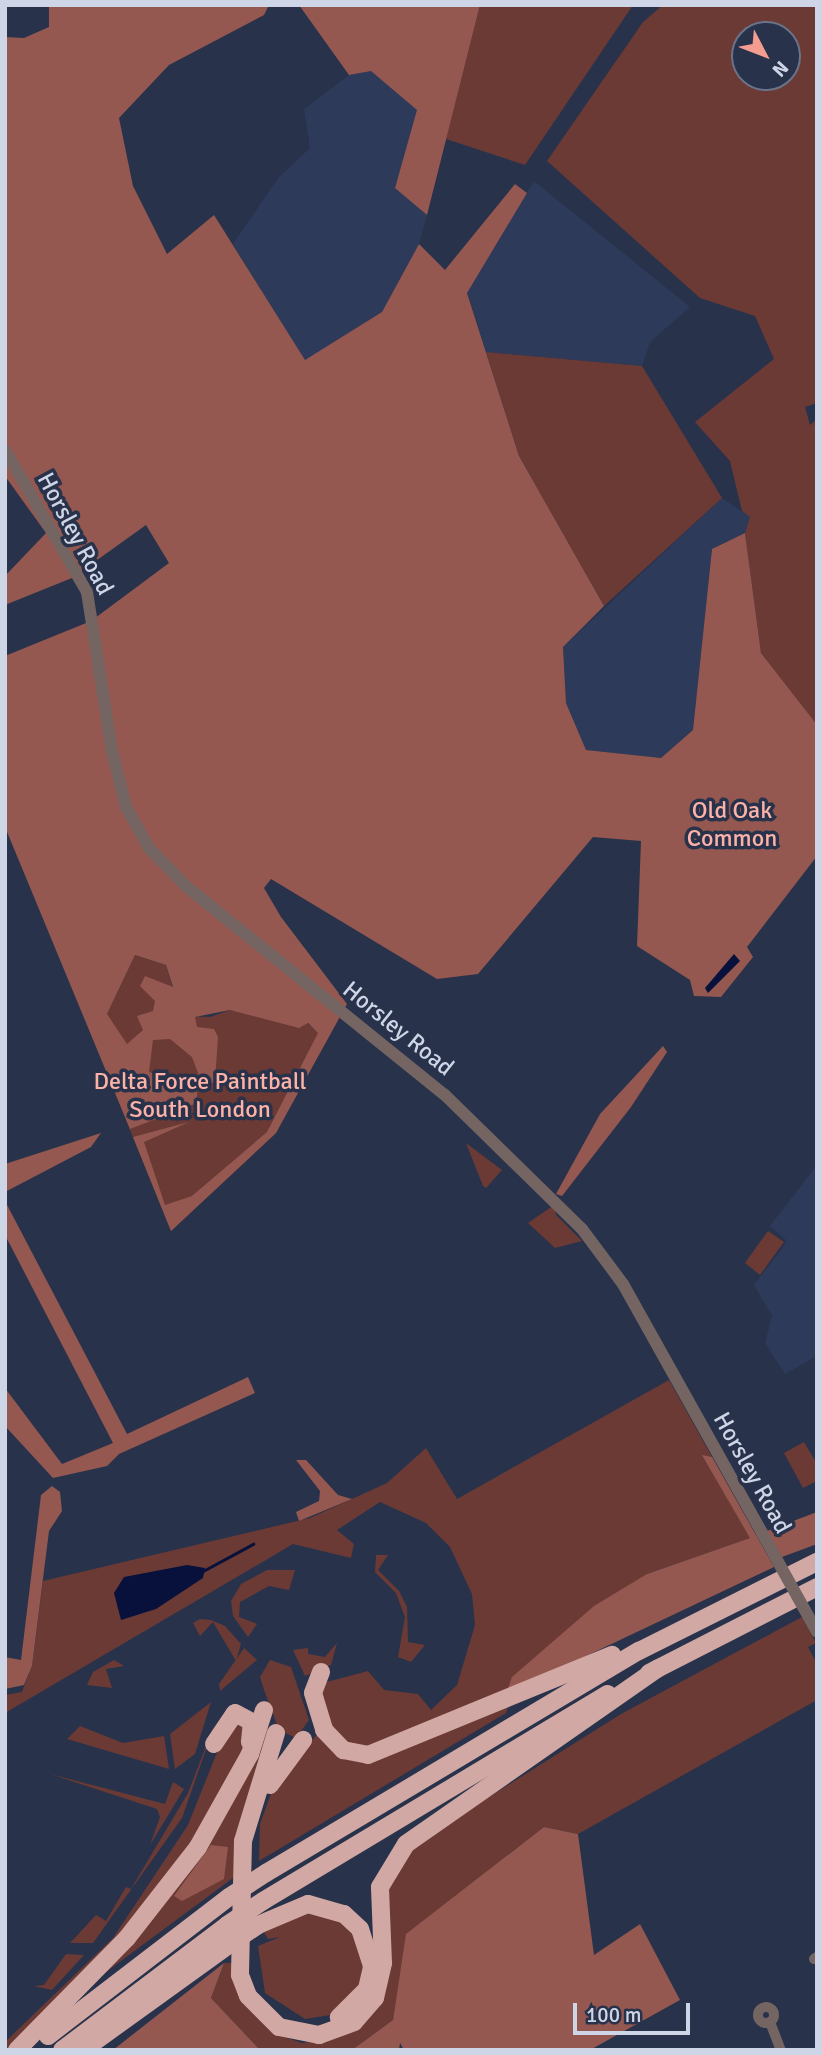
<!DOCTYPE html>
<html>
<head>
<meta charset="utf-8">
<style>
  body { margin:0 }
  #map { position:relative; width:822px; height:2055px; overflow:hidden; background:#28324b; font-family:Signika,sans-serif }
  div>[style] { position:absolute }
  .built>* { inset:0; background:#2d3a59 }
  .green>* { inset:0; background:#6b3a35 }
  .forest>* { inset:0; background:#945850 }
  .water>* { inset:0; background:#07113b }
  .stream>* { height:2.5px; margin:-1.25px; padding:0 1.25px; transform-origin:1.25px; border-radius:1.25px; background:#07113b }
  .minor>* { height:10px; margin:-5px; padding:0 5px; transform-origin:5px; border-radius:5px; background:#756562 }
  .minor>.ring { margin:-5px; padding:0; box-sizing:content-box; background:none; border:10px solid #756562; border-radius:50% }
  .tertiary>* { height:12px; margin:-6px; padding:0 6px; transform-origin:6px; border-radius:6px; background:#756562 }
  .motorway>* { height:18px; margin:-9px; padding:0 9px; transform-origin:9px; border-radius:9px; background:#d1a8a3 }
  .tertiary-bridge>* { height:12px; margin:-6px; padding:0 6px; transform-origin:6px; border-radius:6px; background:#756562 }
  .motorway-bridge>* { height:18px; margin:-9px; padding:0 9px; transform-origin:9px; border-radius:9px; background:#d1a8a3 }
  span { translate:-50% -50%; white-space:nowrap; text-align:center; line-height:1.15; -webkit-text-stroke:7px #28324b; paint-order:stroke }
  .street-label { font-size:24px; color:#ced5e6 }
  .park-label { font-size:24px; color:#fdb2a8 }
  .frame { position:absolute; inset:0; border:7px solid #ced5e6; pointer-events:none }
  .north { position:absolute; left:731px; top:21px; width:70px; height:70px; box-sizing:border-box; background:#28324b; border:2px solid #6a7389; border-radius:50%; rotate:132deg; font-size:19px; font-weight:700; line-height:28px; text-align:center; color:#ced5e6 }
  .north::after { content:''; display:block; margin:auto; width:24px; height:32px; background:#f59c91; clip-path:polygon(50% 0,100% 100%,50% 72%,0 100%) }
  .scale { position:absolute; left:573px; top:2003px; width:117px; height:32px; box-sizing:border-box; border:4px solid #ced5e6; border-top:0; padding-left:9px; font-size:21px; line-height:24px; white-space:nowrap; color:#ced5e6; -webkit-text-stroke:5px #28324b; paint-order:stroke }
</style>
</head>
<body>
<div id="map">
  <div class="built">
    <i style="clip-path:polygon(371px 70px,418px 110px,395px 187px,427px 215px,419px 244px,382px 312px,305px 361px,233px 244px,279px 177px,310px 148px,304px 109px,349px 75px)"></i>
    <i style="clip-path:polygon(534px 181px,690px 307px,650px 342px,642px 366px,486px 352px,467px 292px)"></i>
    <i style="clip-path:polygon(722px 498px,750px 517px,745px 533px,712px 549px,693px 730px,661px 758px,586px 750px,566px 703px,563px 647px)"></i>
    <i style="clip-path:polygon(817px 1165px,817px 1356px,785px 1374px,765px 1343px,772px 1316px,754px 1285px,784px 1246px,786px 1240px,770px 1226px)"></i>
  </div>
  <div class="green">
    <i style="clip-path:polygon(480px 5px,633px 5px,525px 165px,446px 139px)"></i>
    <i style="clip-path:polygon(evenodd,663px 5px,817px 5px,817px 403px,805px 407px,810px 425px,817px 419px,817px 726px,761px 653px,745px 533px,750px 517px,742px 511px,730px 461px,695px 422px,774px 359px,755px 316px,700px 298px,547px 161px,643px 22px,663px 5px,745px 35px,787px 35px,787px 77px,745px 77px,745px 35px)"></i>
    <i style="clip-path:polygon(486px 352px,642px 366px,722px 498px,604px 606px,519px 456px)"></i>
    <i style="clip-path:polygon(135px 955px,166px 965px,181px 1016px,210px 1017px,230px 1010px,307px 1023px,324px 1038px,276px 1133px,171px 1231px,87px 1024px,107px 1014px)"></i>
    <i style="clip-path:polygon(466px 1143px,502px 1170px,486px 1188px,483px 1186px)"></i>
    <i style="clip-path:polygon(554px 1205px,556px 1215px,582px 1241px,555px 1248px,528px 1223px)"></i>
    <i style="clip-path:polygon(768px 1231px,784px 1242px,760px 1275px,745px 1263px)"></i>
    <i style="clip-path:polygon(669px 1380px,756px 1536px,647px 1574px,506px 1694px,374px 1748px,350px 1746px,336px 1736px,320px 1700px,323px 1683px,368px 1671px,384px 1690px,418px 1694px,431px 1710px,457px 1685px,475px 1625px,472px 1594px,450px 1547px,426px 1523px,380px 1502px,337px 1530px,354px 1544px,351px 1558px,293px 1544px,5px 1713px,5px 1695px,22px 1692px,32px 1666px,43px 1581px,310px 1518px,387px 1483px,426px 1448px,457px 1499px)"></i>
    <i style="clip-path:polygon(804px 1442px,817px 1464px,817px 1481px,803px 1488px,784px 1453px)"></i>
    <i style="clip-path:polygon(376px 1555px,388px 1555px,378px 1570px,399px 1591px,407px 1607px,408px 1642px,425px 1645px,411px 1662px,398px 1657px,405px 1617px,396px 1593px,375px 1572px)"></i>
    <i style="clip-path:polygon(267px 1570px,295px 1570px,289px 1590px,269px 1586px,240px 1602px,239px 1617px,257px 1624px,248px 1637px,233px 1616px,231px 1601px,241px 1584px)"></i>
    <i style="clip-path:polygon(802px 1617px,816px 1643px,808px 1647px,817px 1664px,817px 1700px,578px 1834px,544px 1827px,407px 1934px,393px 2020px,352px 2050px,260px 2050px,211px 1998px,224px 1963px,234px 1963px,242px 1999px,273px 2033px,302px 2043px,333px 2039px,382px 2002px,392px 1965px,383px 1898px,408px 1848px,621px 1714px)"></i>
    <i style="clip-path:polygon(200px 1619px,211px 1620px,225px 1626px,241px 1644px,236px 1661px,213px 1622px,200px 1636px,193px 1623px)"></i>
    <i style="clip-path:polygon(337px 1643px,331px 1665px,305px 1676px,293px 1650px,308px 1648px,308px 1654px,325px 1657px)"></i>
    <i style="clip-path:polygon(244px 1648px,257px 1660px,220px 1691px,219px 1684px)"></i>
    <i style="clip-path:polygon(114px 1660px,124px 1666px,106px 1669px,112px 1688px,87px 1685px,93px 1672px)"></i>
    <i style="clip-path:polygon(270px 1660px,291px 1667px,309px 1720px,296px 1738px,279px 1730px,264px 1690px,260px 1677px)"></i>
    <i style="clip-path:polygon(211px 1702px,195px 1754px,175px 1769px,170px 1734px)"></i>
    <i style="clip-path:polygon(509px 1705px,506px 1713px,259px 1861px,260px 1824px,272px 1791px,318px 1733px,343px 1757px)"></i>
    <i style="clip-path:polygon(217px 1718px,182px 1818px,93px 1943px,70px 1943px,96px 1915px,106px 1921px,126px 1887px,131px 1889px,188px 1793px)"></i>
    <i style="clip-path:polygon(244px 1719px,247px 1742px,201px 1834px,133px 1921px,5px 2050px,5px 2042px,113px 1938px,188px 1825px,224px 1735px)"></i>
    <i style="clip-path:polygon(266px 1722px,271px 1735px,237px 1875px,102px 1975px,157px 1910px)"></i>
    <i style="clip-path:polygon(80px 1726px,123px 1743px,164px 1736px,169px 1769px,67px 1739px)"></i>
    <i style="clip-path:polygon(50px 1774px,165px 1804px,173px 1782px,184px 1789px,150px 1845px,160px 1817px,157px 1809px)"></i>
    <i style="clip-path:polygon(314px 1910px,335px 1915px,357px 1933px,366px 1976px,337px 2014px,305px 2019px,265px 1993px,258px 1946px,280px 1937px,268px 1939px,263px 1931px)"></i>
    <i style="clip-path:polygon(66px 1954px,84px 1955px,52px 1990px,34px 1986px,44px 1985px)"></i>
  </div>
  <div class="forest">
    <i style="clip-path:polygon(evenodd,49px 5px,269px 5px,264px 15px,169px 65px,119px 118px,133px 186px,167px 254px,214px 215px,305px 360px,382px 312px,419px 244px,445px 270px,515px 184px,527px 193px,467px 293px,519px 456px,604px 606px,563px 647px,566px 703px,586px 750px,661px 758px,693px 730px,712px 549px,745px 533px,761px 653px,817px 725px,817px 856px,747px 947px,753px 957px,721px 997px,694px 996px,690px 980px,637px 946px,641px 841px,593px 837px,478px 974px,437px 979px,271px 879px,264px 888px,281px 917px,347px 1004px,276px 1133px,171px 1231px,133px 1137px,189px 1122px,144px 1142px,165px 1205px,192px 1196px,267px 1132px,318px 1033px,308px 1023px,299px 1028px,230px 1010px,195px 1017px,197px 1027px,214px 1029px,218px 1037px,215px 1082px,203px 1086px,192px 1057px,170px 1039px,153px 1040px,149px 1072px,197px 1088px,197px 1103px,130px 1129px,5px 827px,5px 656px,91px 621px,169px 563px,146px 525px,72px 578px,5px 605px,5px 576px,46px 533px,5px 476px,5px 37px,24px 38px,49px 27px,49px 5px,135px 955px,166px 965px,173px 987px,145px 976px,140px 986px,155px 1001px,153px 1011px,137px 1016px,143px 1030px,127px 1044px,107px 1014px,135px 955px)"></i>
    <i style="clip-path:polygon(299px 5px,480px 5px,427px 215px,395px 188px,417px 110px,371px 71px,349px 75px)"></i>
    <i style="clip-path:polygon(663px 1046px,667px 1052px,631px 1107px,562px 1196px,556px 1194px,600px 1114px)"></i>
    <i style="clip-path:polygon(101px 1133px,91px 1147px,5px 1192px,5px 1164px)"></i>
    <i style="clip-path:polygon(5px 1201px,127px 1434px,248px 1377px,255px 1393px,119px 1454px,107px 1466px,53px 1478px,5px 1426px,5px 1388px,62px 1464px,113px 1443px,5px 1235px)"></i>
    <i style="clip-path:polygon(702px 1455px,712px 1457px,774px 1567px,506px 1694px,512px 1677px,594px 1606px,647px 1574px,750px 1538px)"></i>
    <i style="clip-path:polygon(296px 1460px,306px 1460px,338px 1495px,352px 1499px,299px 1521px,296px 1512px,319px 1501px,320px 1491px)"></i>
    <i style="clip-path:polygon(52px 1486px,60px 1492px,62px 1511px,49px 1531px,32px 1666px,24px 1685px,5px 1689px,5px 1657px,21px 1660px,41px 1495px)"></i>
    <i style="clip-path:polygon(817px 1512px,817px 1544px,782px 1557px,767px 1531px)"></i>
    <i style="clip-path:polygon(544px 1827px,578px 1834px,594px 1955px,640px 1924px,680px 2000px,590px 2050px,404px 2050px,400px 2043px,399px 2050px,352px 2050px,393px 2020px,406px 1934px)"></i>
    <i style="clip-path:polygon(211px 1845px,228px 1847px,224px 1879px,182px 1901px,174px 1896px)"></i>
    <i style="clip-path:polygon(224px 1963px,211px 1998px,260px 2050px,113px 2050px)"></i>
  </div>
  <div class="water">
    <i style="clip-path:polygon(734px 954px,740px 961px,708px 993px,705px 988px)"></i>
    <i style="clip-path:polygon(187px 1565px,205px 1568px,203px 1578px,156px 1609px,121px 1620px,114px 1593px,124px 1577px)"></i>
  </div>
  <div class="stream">
    <i style="left:203px;top:1571px;width:57px;rotate:-28.4deg"></i>
  </div>
  <div class="minor">
    <i style="left:814px;top:1959px;width:4px;rotate:-34deg"></i>
    <i class="ring" style="left:758px;top:2007px;width:6px;height:6px"></i>
    <i style="left:770px;top:2022px;width:30px;rotate:69deg"></i>
  </div>
  <div class="tertiary">
    <i style="left:5px;top:450px;width:164px;rotate:60deg"></i>
    <i style="left:87px;top:592px;width:161px;rotate:81.1deg"></i>
    <i style="left:112px;top:751px;width:58px;rotate:76deg"></i>
    <i style="left:126px;top:807px;width:47px;rotate:60.7deg"></i>
    <i style="left:149px;top:848px;width:54px;rotate:45.7deg"></i>
    <i style="left:187px;top:887px;width:331px;rotate:38.9deg"></i>
    <i style="left:445px;top:1095px;width:192px;rotate:44.4deg"></i>
    <i style="left:582px;top:1229px;width:69px;rotate:53.3deg"></i>
    <i style="left:623px;top:1284px;width:285px;rotate:60.8deg"></i>
  </div>
  <div class="motorway">
    <i style="left:321px;top:1672px;width:22px;rotate:111deg"></i>
    <i style="left:313px;top:1693px;width:39px;rotate:73deg"></i>
    <i style="left:324px;top:1730px;width:28px;rotate:46deg"></i>
    <i style="left:343px;top:1750px;width:25px;rotate:11deg"></i>
    <i style="left:368px;top:1755px;width:264px;rotate:-22.3deg"></i>
    <i style="left:649px;top:1673px;width:189px;rotate:-27.1deg"></i>
    <i style="left:276px;top:1733px;width:113px;rotate:107deg"></i>
    <i style="left:243px;top:1841px;width:134px;rotate:91.3deg"></i>
    <i style="left:240px;top:1975px;width:22px;rotate:69deg"></i>
    <i style="left:248px;top:1996px;width:44px;rotate:45deg"></i>
    <i style="left:279px;top:2027px;width:41px;rotate:11.3deg"></i>
    <i style="left:319px;top:2035px;width:37px;rotate:-20deg"></i>
    <i style="left:354px;top:2022px;width:32px;rotate:-49deg"></i>
    <i style="left:375px;top:1998px;width:36px;rotate:-77deg"></i>
    <i style="left:383px;top:1963px;width:76px;rotate:-92.3deg"></i>
    <i style="left:380px;top:1887px;width:50px;rotate:-58.8deg"></i>
    <i style="left:406px;top:1844px;width:307px;rotate:-34.9deg"></i>
    <i style="left:214px;top:1744px;width:37px;rotate:-56deg"></i>
    <i style="left:235px;top:1713px;width:19px;rotate:28deg"></i>
    <i style="left:252px;top:1722px;width:20px;rotate:96deg"></i>
    <i style="left:270px;top:1785px;width:56px;rotate:-53.7deg"></i>
    <i style="left:266px;top:1873px;width:434px;rotate:-30.8deg"></i>
    <i style="left:639px;top:1651px;width:199px;rotate:-26.6deg"></i>
    <i style="left:263px;top:1901px;width:402px;rotate:-31deg"></i>
    <i style="left:258px;top:1925px;width:54px;rotate:-22.8deg"></i>
    <i style="left:308px;top:1904px;width:37px;rotate:16deg"></i>
    <i style="left:344px;top:1914px;width:22px;rotate:43deg"></i>
    <i style="left:360px;top:1929px;width:40px;rotate:72deg"></i>
    <i style="left:372px;top:1967px;width:23px;rotate:103deg"></i>
    <i style="left:367px;top:1989px;width:40px;rotate:135deg"></i>
    <i style="left:48px;top:2036px;width:228px;rotate:-37.5deg"></i>
    <i style="left:17px;top:2050px;width:157px;rotate:-45.5deg"></i>
    <i style="left:127px;top:1938px;width:115px;rotate:-52deg"></i>
    <i style="left:198px;top:1847px;width:107px;rotate:-60.8deg"></i>
    <i style="left:250px;top:1754px;width:46px;rotate:-72.3deg"></i>
    <i style="left:62px;top:2050px;width:207px;rotate:-37.1deg"></i>
    <i style="left:83px;top:2050px;width:181px;rotate:-35.8deg"></i>
  </div>
  <div class="tertiary-bridge">
    <i style="left:762px;top:1533px;width:113px;rotate:60.9deg"></i>
  </div>
  <div class="motorway-bridge">
    <i style="left:229px;top:1897px;width:44px;rotate:-33deg"></i>
    <i style="left:227px;top:1925px;width:43px;rotate:-33.7deg"></i>
    <i style="left:230px;top:1944px;width:34px;rotate:-34deg"></i>
  </div>
  <div class="street-label">
    <span style="left:75px;top:534px;rotate:62deg">Horsley Road</span>
    <span style="left:398px;top:1029px;rotate:39deg">Horsley Road</span>
    <span style="left:752px;top:1473px;rotate:61deg">Horsley Road</span>
  </div>
  <div class="park-label">
    <span style="left:732px;top:825px">Old Oak<br>Common</span>
    <span style="left:200px;top:1096px">Delta Force Paintball<br>South London</span>
  </div>
  <div class="frame"></div>
  <div class="north">N</div>
  <div class="scale">100 m</div>
</div>
</body>
</html>
